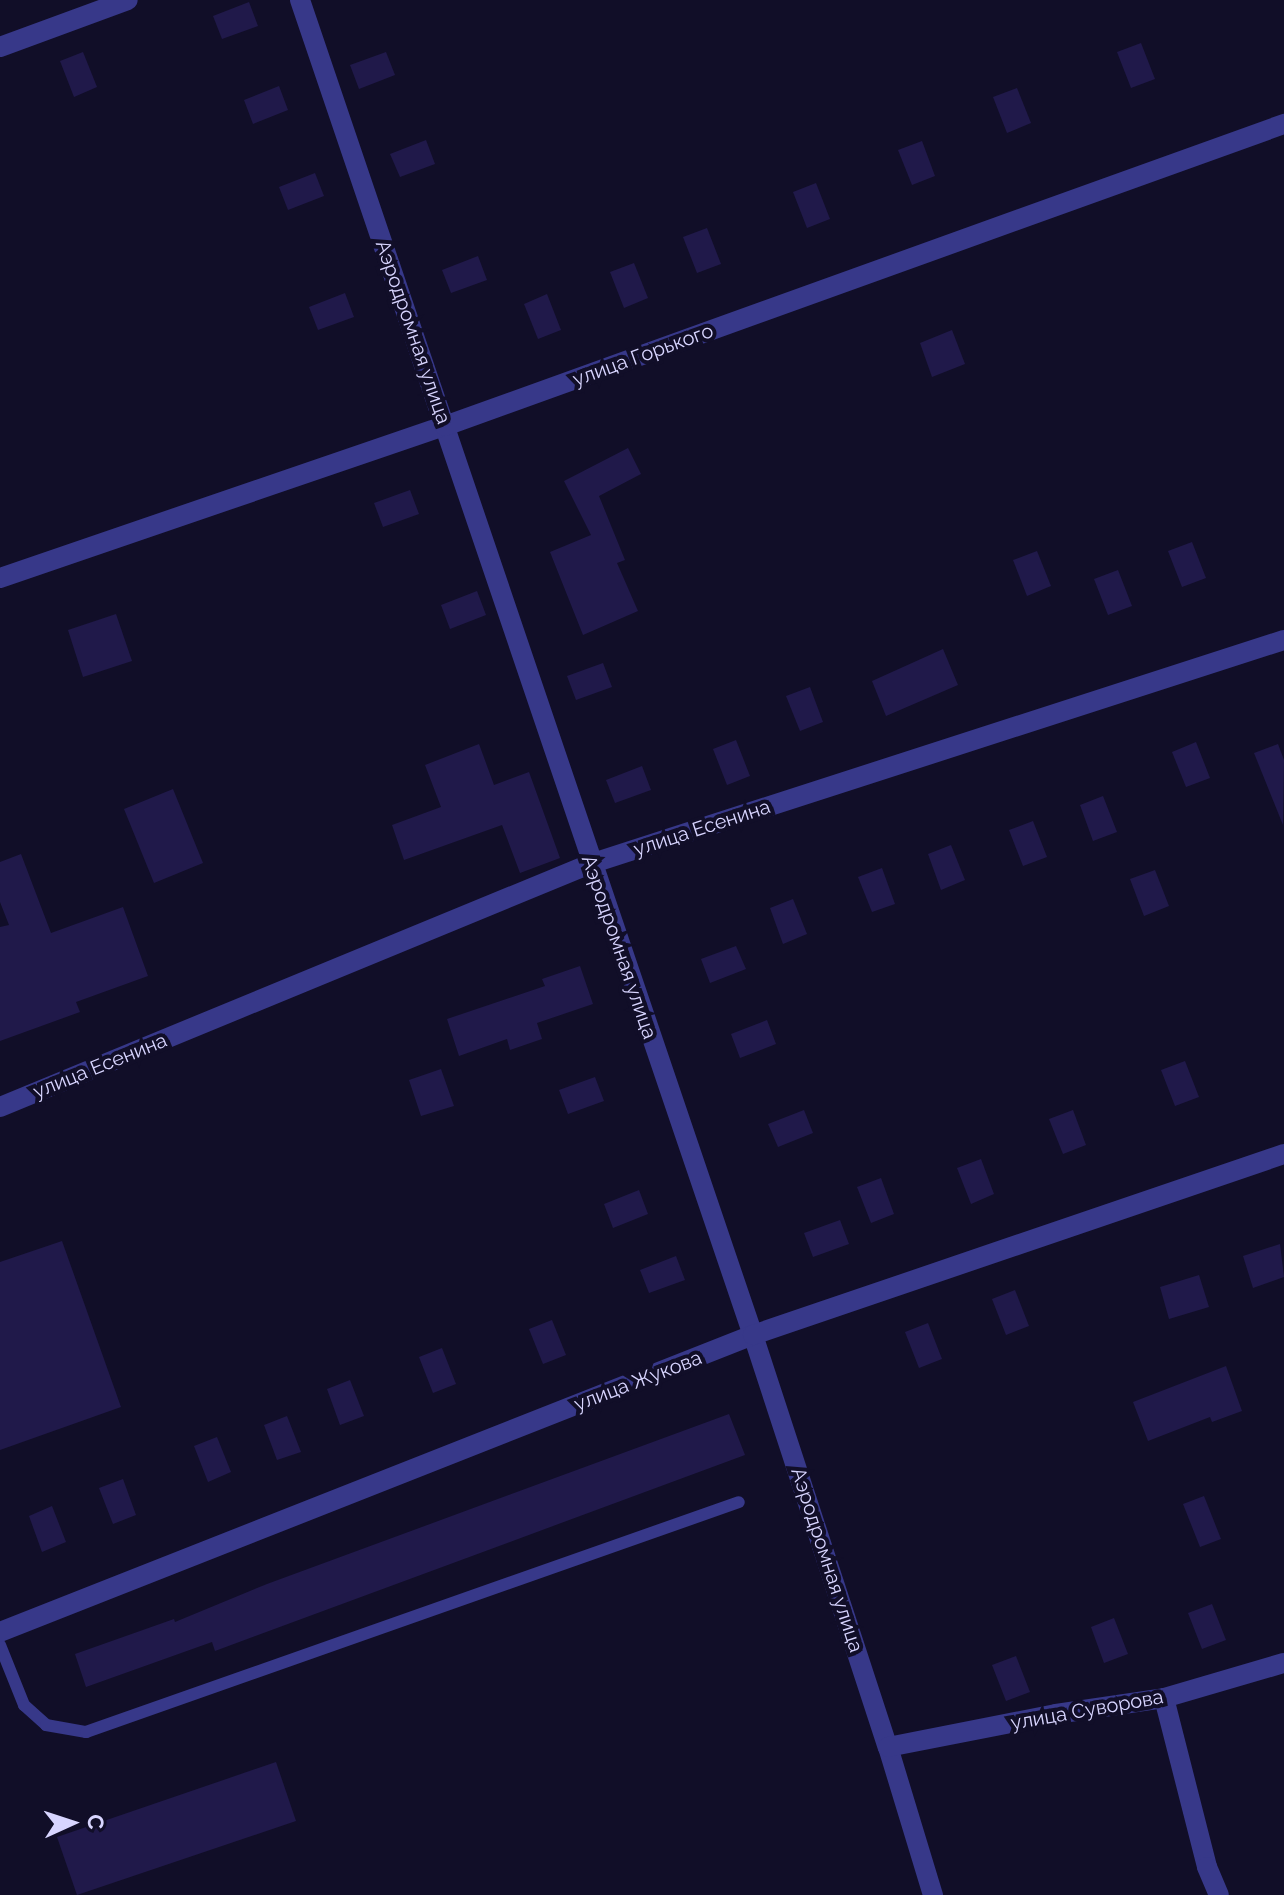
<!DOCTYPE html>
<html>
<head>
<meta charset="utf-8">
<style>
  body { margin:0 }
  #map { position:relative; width:1284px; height:1895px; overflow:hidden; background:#110e28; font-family:Raleway,sans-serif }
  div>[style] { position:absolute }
  .building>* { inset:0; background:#20194a }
  .service>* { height:12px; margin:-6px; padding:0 6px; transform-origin:6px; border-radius:6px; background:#373889 }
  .minor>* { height:20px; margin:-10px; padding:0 10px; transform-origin:10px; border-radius:10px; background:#373889 }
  span { translate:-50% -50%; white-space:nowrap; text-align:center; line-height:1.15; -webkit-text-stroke:8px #110e28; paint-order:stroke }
  .street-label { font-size:20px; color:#d8d5ff }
  .north { position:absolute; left:32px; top:1783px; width:80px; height:80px; -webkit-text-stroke:6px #110e28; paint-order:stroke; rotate:87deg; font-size:22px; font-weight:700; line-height:32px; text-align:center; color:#d8d5ff }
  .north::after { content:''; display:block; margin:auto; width:28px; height:36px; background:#d8d5ff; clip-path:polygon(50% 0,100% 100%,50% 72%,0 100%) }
</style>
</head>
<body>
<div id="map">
  <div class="building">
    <i style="clip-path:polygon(249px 2px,258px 26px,222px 39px,213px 16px)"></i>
    <i style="clip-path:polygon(1141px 43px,1155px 79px,1131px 88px,1117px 52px)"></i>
    <i style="clip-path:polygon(83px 52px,97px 87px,74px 97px,60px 61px)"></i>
    <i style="clip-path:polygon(386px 52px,395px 75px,359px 89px,350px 65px)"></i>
    <i style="clip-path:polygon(279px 86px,288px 110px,253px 124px,244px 100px)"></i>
    <i style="clip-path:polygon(1017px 88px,1031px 123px,1007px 133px,993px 97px)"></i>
    <i style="clip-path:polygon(426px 140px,435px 164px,400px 177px,390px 154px)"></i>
    <i style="clip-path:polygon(922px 141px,935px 176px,912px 185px,898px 150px)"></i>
    <i style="clip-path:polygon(315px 173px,324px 196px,288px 210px,279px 187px)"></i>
    <i style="clip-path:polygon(816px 183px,830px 219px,807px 228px,793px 192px)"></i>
    <i style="clip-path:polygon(707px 228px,721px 264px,697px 273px,683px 237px)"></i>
    <i style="clip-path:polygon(478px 256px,487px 280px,451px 293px,442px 270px)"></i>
    <i style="clip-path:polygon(634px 263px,648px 298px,624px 308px,610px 272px)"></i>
    <i style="clip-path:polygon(345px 293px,354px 317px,318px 330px,309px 307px)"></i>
    <i style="clip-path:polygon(547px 294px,561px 330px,538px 339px,524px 304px)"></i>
    <i style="clip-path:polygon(952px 330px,965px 364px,932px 377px,920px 343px)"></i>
    <i style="clip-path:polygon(628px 448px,641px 474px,599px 496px,625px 560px,617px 563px,638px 611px,583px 635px,550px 552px,591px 535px,564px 481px)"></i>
    <i style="clip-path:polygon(410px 490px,419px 514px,383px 527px,374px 503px)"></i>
    <i style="clip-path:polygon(1192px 542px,1206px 578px,1182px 587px,1168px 551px)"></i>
    <i style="clip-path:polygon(1037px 551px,1051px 586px,1027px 596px,1013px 560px)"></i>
    <i style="clip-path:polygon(1118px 570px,1132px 606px,1108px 615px,1094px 579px)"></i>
    <i style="clip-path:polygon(477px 591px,486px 615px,450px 629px,441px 605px)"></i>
    <i style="clip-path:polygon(116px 614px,132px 661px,83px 677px,68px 630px)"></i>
    <i style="clip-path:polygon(943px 649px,958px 685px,886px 716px,872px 681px)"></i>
    <i style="clip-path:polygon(603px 663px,612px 687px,576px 700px,567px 676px)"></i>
    <i style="clip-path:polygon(810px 687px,823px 722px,800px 731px,786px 696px)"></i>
    <i style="clip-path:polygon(736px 740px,750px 776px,727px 785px,713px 749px)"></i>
    <i style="clip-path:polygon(1196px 742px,1210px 778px,1186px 787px,1172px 752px)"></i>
    <i style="clip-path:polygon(479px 744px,494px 785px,529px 772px,560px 858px,520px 873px,502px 825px,404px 860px,392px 825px,441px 807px,425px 765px)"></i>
    <i style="clip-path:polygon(1278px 744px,1284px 760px,1283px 825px,1254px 753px)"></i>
    <i style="clip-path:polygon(642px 766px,651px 790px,615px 803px,606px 780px)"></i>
    <i style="clip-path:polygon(173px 789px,203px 863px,154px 883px,124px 809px)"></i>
    <i style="clip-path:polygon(1103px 796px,1117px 832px,1093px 841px,1080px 805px)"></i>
    <i style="clip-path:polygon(1033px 821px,1047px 857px,1023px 866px,1009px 830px)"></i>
    <i style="clip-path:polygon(951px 845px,965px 880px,941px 890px,928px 854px)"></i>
    <i style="clip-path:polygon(21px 854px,51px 933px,123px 907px,148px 976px,76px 1002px,80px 1012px,0 1041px,0 927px,9px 925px,0 902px,0 862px)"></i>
    <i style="clip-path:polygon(882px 868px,895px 904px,872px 912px,858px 877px)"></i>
    <i style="clip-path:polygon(1155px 870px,1169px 906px,1144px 916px,1130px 879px)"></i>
    <i style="clip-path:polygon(793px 899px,807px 934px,783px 944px,770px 908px)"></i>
    <i style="clip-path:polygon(736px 946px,746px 969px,710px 983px,701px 959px)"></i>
    <i style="clip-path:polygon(580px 966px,593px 1004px,537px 1023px,542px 1039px,510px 1050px,507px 1039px,459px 1056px,447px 1019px,545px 986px,542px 979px)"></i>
    <i style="clip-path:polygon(767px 1020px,776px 1044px,740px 1058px,731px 1034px)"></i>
    <i style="clip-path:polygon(1185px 1061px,1199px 1097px,1175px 1106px,1161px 1070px)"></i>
    <i style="clip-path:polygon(441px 1069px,454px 1106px,421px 1116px,409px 1080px)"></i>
    <i style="clip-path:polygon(595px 1077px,604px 1101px,568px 1114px,559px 1090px)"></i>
    <i style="clip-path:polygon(804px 1110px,813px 1133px,778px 1147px,768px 1124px)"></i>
    <i style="clip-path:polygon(1073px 1110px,1086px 1145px,1063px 1154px,1049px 1119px)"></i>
    <i style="clip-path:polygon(981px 1159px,994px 1194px,971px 1204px,957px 1168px)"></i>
    <i style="clip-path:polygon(881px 1178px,894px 1214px,871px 1223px,857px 1187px)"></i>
    <i style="clip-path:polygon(639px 1190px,648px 1214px,613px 1228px,604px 1204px)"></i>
    <i style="clip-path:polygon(840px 1220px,849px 1244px,813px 1257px,804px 1233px)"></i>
    <i style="clip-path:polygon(62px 1241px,121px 1407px,0 1450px,0 1262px)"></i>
    <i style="clip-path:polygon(1280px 1244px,1284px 1277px,1253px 1288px,1243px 1256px)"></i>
    <i style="clip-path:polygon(676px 1256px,685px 1280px,649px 1293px,640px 1270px)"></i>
    <i style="clip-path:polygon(1199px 1275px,1209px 1307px,1169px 1319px,1160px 1287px)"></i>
    <i style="clip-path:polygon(1015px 1290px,1029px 1326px,1006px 1335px,992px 1299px)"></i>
    <i style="clip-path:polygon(552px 1320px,566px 1355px,543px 1364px,529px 1329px)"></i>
    <i style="clip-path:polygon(928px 1323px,942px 1359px,919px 1368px,905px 1332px)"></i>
    <i style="clip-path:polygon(442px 1348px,456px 1384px,433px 1393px,419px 1357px)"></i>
    <i style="clip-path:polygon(1226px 1366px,1242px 1411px,1212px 1422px,1210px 1417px,1148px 1441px,1133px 1402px)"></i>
    <i style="clip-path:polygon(350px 1380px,364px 1416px,340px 1425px,327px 1389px)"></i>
    <i style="clip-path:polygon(729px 1414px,745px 1455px,215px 1651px,212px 1642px,86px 1687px,75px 1654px,174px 1619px,175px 1622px,267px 1584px)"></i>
    <i style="clip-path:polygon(287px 1416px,301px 1452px,277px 1460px,264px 1425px)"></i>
    <i style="clip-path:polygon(217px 1437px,231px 1472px,208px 1482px,194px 1446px)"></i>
    <i style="clip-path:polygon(123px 1479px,136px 1515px,113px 1524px,99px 1488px)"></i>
    <i style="clip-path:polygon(1204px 1496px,1221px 1539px,1200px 1547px,1183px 1504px)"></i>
    <i style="clip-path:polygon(52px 1506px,66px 1542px,42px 1552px,29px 1516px)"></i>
    <i style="clip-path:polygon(1212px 1604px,1226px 1640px,1202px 1649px,1188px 1613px)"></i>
    <i style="clip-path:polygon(1114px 1618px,1128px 1654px,1104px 1663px,1091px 1627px)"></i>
    <i style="clip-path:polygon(1016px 1656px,1030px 1692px,1006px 1701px,992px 1665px)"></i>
    <i style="clip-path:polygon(276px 1762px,296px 1821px,77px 1895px,57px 1837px)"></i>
  </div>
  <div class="service">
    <i style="left:0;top:1645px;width:65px;rotate:68.2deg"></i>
    <i style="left:24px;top:1705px;width:30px;rotate:42deg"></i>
    <i style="left:46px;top:1725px;width:41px;rotate:9.9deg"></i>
    <i style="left:86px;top:1732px;width:692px;rotate:-19.4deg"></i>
  </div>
  <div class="minor">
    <i style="left:300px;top:0;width:1410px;rotate:71.26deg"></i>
    <i style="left:753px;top:1335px;width:434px;rotate:71.9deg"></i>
    <i style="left:888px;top:1747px;width:155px;rotate:73.1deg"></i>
    <i style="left:0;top:47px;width:136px;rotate:-20.2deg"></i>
    <i style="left:0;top:578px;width:470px;rotate:-18.9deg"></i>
    <i style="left:445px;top:426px;width:892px;rotate:-19.8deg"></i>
    <i style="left:0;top:1107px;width:638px;rotate:-22.39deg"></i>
    <i style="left:590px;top:864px;width:729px;rotate:-17.89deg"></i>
    <i style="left:0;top:1632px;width:809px;rotate:-21.53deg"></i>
    <i style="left:753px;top:1335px;width:561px;rotate:-18.82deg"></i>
    <i style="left:1164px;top:1698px;width:174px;rotate:75.7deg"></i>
    <i style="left:1207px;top:1867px;width:30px;rotate:67deg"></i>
    <i style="left:888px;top:1747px;width:171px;rotate:-11.1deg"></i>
    <i style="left:1056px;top:1714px;width:109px;rotate:-8.4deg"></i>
    <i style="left:1164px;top:1698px;width:125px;rotate:-16.3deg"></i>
  </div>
  <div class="street-label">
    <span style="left:413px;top:332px;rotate:71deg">Аэродромная улица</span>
    <span style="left:643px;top:355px;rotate:-20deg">улица Горького</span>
    <span style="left:702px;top:828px;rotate:-18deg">улица Есенина</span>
    <span style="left:619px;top:947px;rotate:71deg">Аэродромная улица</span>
    <span style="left:100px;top:1066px;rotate:-22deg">улица Есенина</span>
    <span style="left:638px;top:1381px;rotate:-21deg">улица Жукова</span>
    <span style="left:827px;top:1560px;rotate:72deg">Аэродромная улица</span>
    <span style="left:1087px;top:1710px;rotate:-10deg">улица Суворова</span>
  </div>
  <div class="north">С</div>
</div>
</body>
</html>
